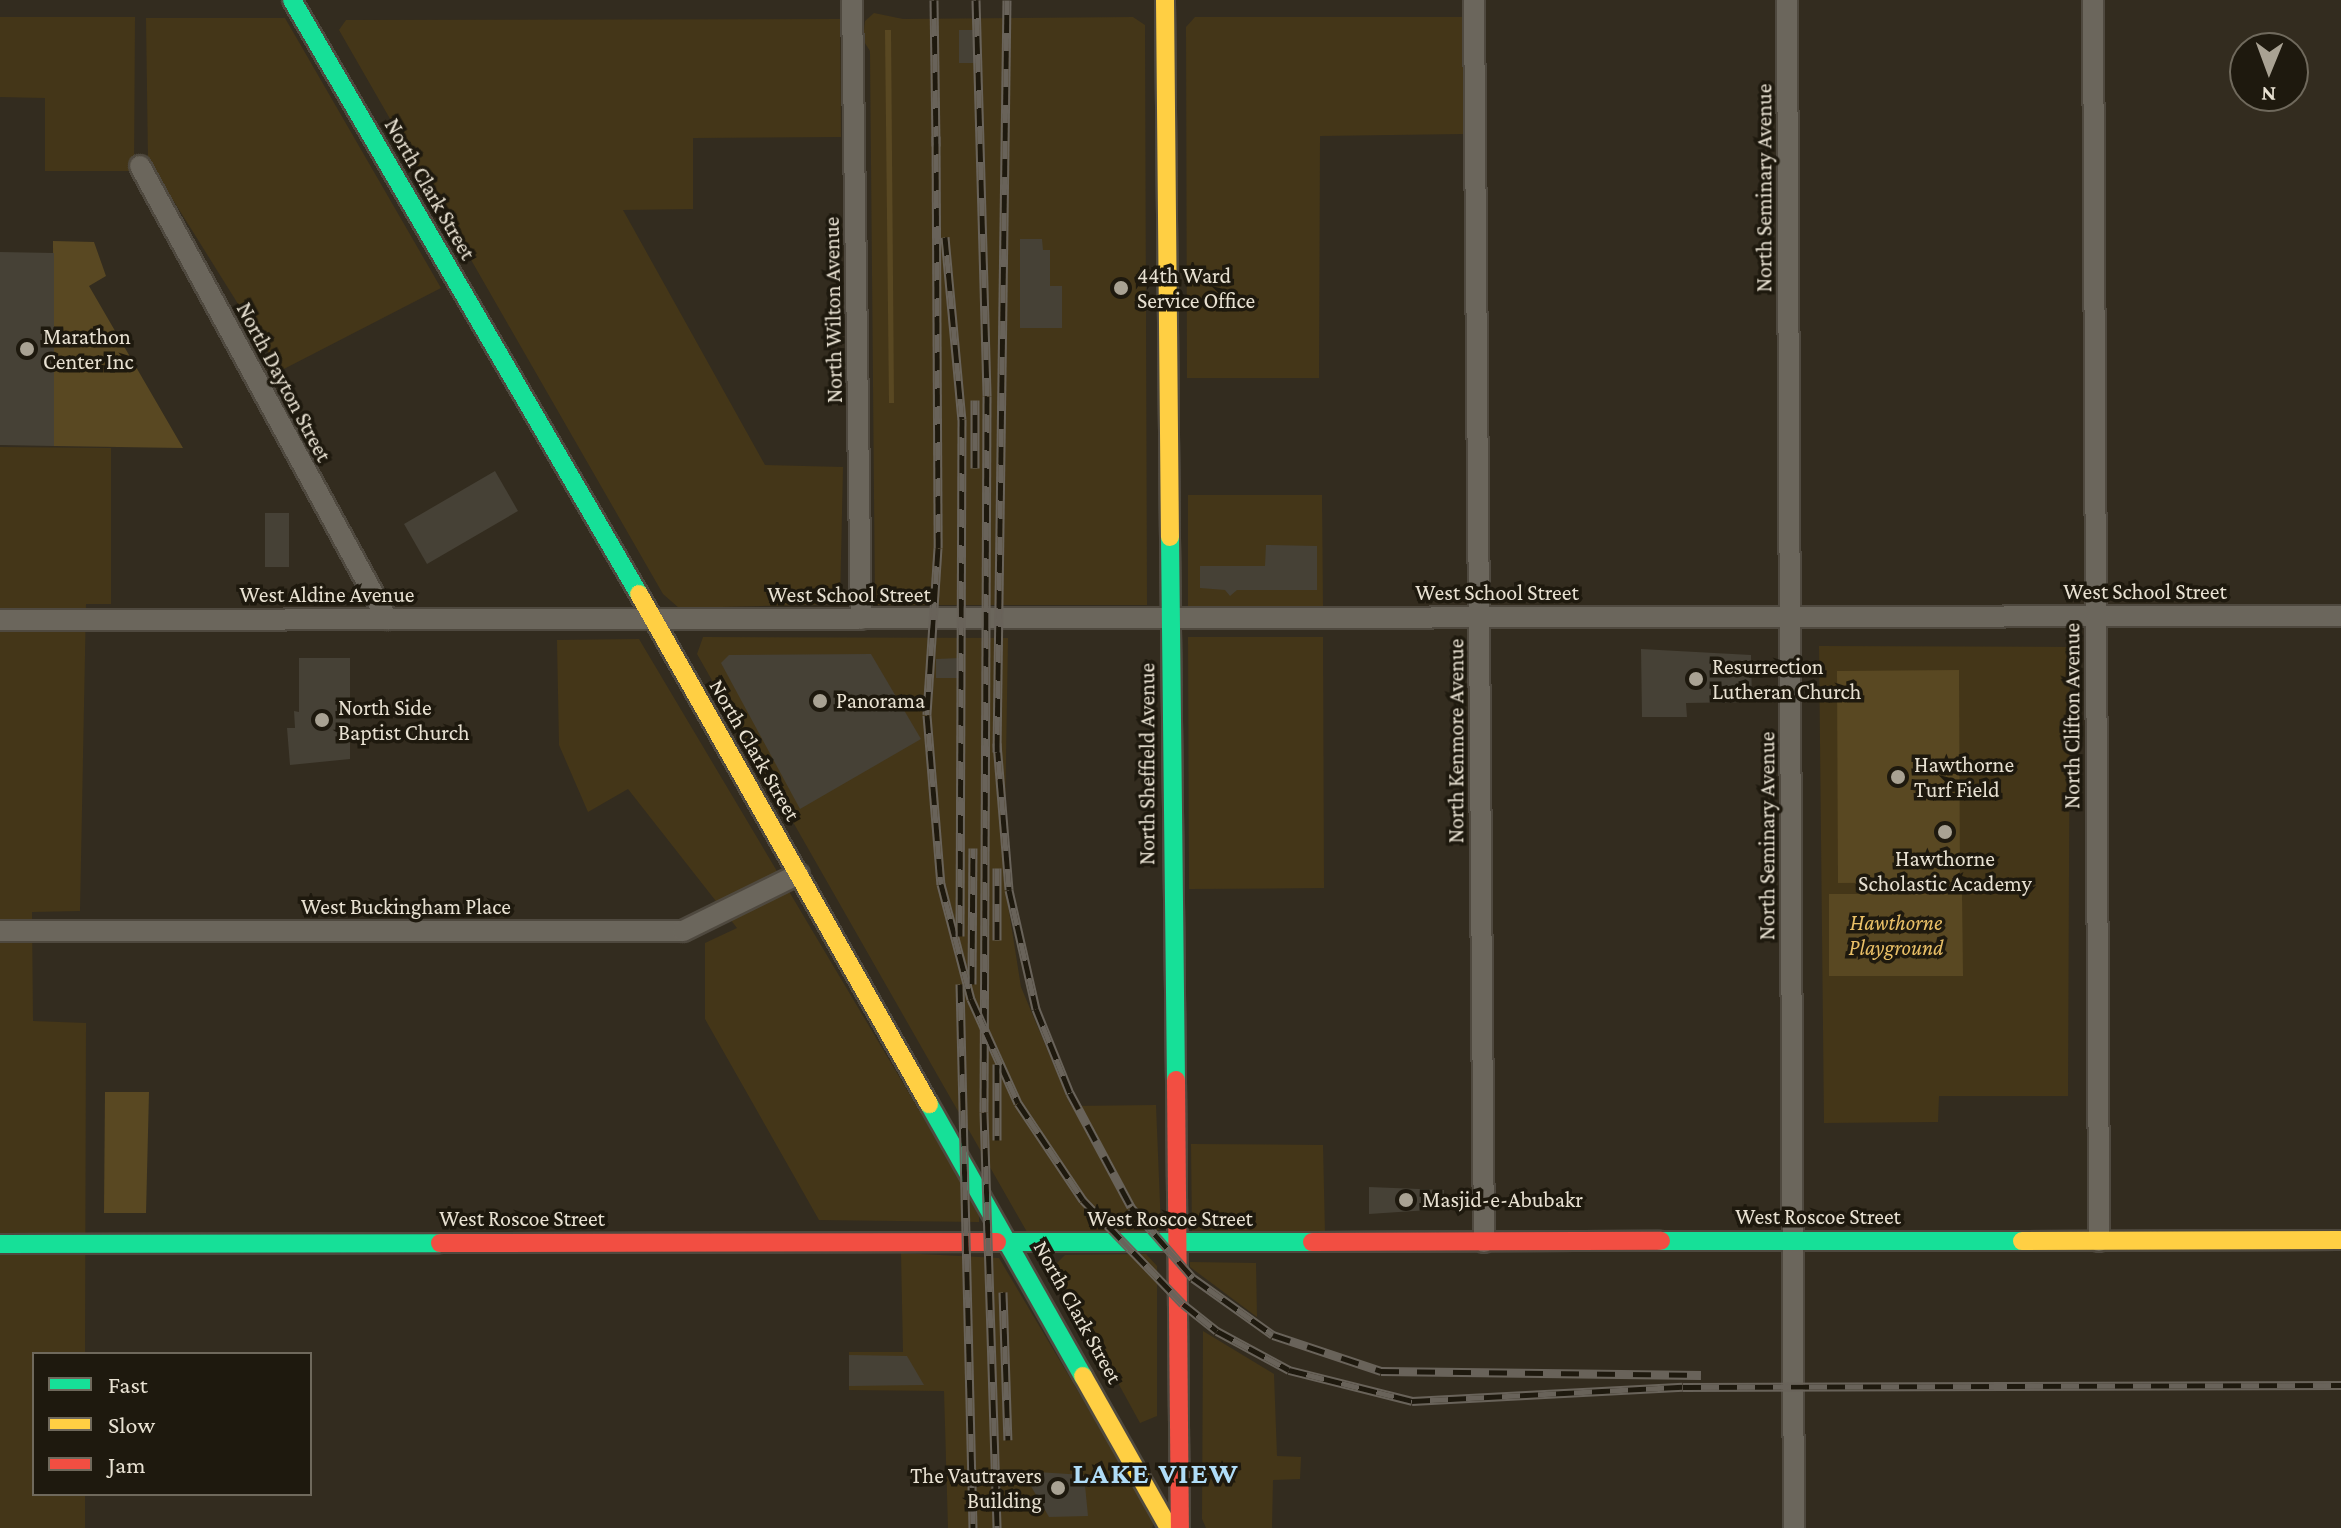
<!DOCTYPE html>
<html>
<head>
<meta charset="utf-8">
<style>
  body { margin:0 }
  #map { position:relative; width:2341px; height:1528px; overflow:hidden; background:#332c1f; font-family:"Crimson Pro",serif }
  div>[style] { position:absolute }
  .built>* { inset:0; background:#443618 }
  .green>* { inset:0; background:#594822 }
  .building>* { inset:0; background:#464136 }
  .roads { filter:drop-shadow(2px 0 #4f493f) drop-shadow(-2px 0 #4f493f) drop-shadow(0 2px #4f493f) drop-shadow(0 -2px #4f493f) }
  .street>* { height:20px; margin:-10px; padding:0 10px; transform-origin:10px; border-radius:10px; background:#6b665c }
  .fast>* { height:18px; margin:-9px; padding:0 9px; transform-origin:9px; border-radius:9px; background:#16e098 }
  .slow>* { height:18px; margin:-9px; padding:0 9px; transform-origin:9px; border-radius:9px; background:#ffcf43 }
  .jam>* { height:18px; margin:-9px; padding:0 9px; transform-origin:9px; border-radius:9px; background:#f24e42 }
  .rail>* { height:9px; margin-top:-4.5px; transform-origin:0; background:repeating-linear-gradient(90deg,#1e190e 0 18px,#69635a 0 36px); box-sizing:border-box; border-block:2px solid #69635a }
  .dots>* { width:22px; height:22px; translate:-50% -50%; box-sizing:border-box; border:4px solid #1e190e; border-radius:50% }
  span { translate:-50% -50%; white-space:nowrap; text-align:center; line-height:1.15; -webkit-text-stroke:7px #1e190e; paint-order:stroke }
  .street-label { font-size:22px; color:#e8e1d2 }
  .poi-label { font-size:22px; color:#e8e1d2 }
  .left { translate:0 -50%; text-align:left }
  .right { translate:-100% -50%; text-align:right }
  .park-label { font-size:22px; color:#eac067; font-style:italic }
  .district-label { font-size:30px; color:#b0ddf8; font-weight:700; letter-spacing:2px }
  .legend { position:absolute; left:32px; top:1352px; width:280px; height:144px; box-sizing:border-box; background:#1e190e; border:2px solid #6f695c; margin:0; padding:10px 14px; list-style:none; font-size:24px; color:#e8e1d2 }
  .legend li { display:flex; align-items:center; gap:16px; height:40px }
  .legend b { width:40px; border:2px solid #6f695c }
  .north { position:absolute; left:2229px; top:32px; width:80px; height:80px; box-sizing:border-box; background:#1e190e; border:2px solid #6f695c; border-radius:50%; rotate:181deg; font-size:22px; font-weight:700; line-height:32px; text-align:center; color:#e8e1d2 }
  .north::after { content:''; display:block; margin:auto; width:28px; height:36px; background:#a9a293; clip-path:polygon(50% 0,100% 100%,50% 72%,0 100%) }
</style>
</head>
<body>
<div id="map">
  <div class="built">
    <i style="clip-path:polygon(874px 13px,903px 19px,1133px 17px,1145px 25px,1147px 605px,875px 605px,870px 51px,863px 40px,865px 21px)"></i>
    <i style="clip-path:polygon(0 17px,135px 17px,134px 171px,45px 171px,45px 98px,0 97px)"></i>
    <i style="clip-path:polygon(1195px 17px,1464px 17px,1463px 134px,1320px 136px,1319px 378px,1187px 378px,1186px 27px)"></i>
    <i style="clip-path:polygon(146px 18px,285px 18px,441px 288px,280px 371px,148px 160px)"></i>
    <i style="clip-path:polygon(840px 19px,841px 137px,693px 138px,693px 209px,623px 210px,765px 465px,843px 467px,840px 604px,679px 608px,663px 594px,339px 30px,346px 20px)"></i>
    <i style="clip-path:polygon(0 447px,111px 448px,111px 604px,86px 604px,80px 911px,32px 912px,33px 1021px,86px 1023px,85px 1354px,34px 1354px,34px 1494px,85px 1494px,85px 1528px,0 1528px)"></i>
    <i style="clip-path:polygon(1188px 495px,1322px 495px,1323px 606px,1188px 606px)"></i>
    <i style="clip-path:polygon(703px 637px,1008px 638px,1004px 880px,1021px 987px,1071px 1106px,1156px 1105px,1161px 1228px,1153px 1234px,1027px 1232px,697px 654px)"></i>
    <i style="clip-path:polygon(1188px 637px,1323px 637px,1324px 888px,1189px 889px)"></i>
    <i style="clip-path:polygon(639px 639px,979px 1211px,979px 1222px,819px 1220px,705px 1019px,705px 943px,737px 928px,628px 789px,588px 812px,559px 745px,557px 640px)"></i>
    <i style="clip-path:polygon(1819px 646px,2070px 647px,2068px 1096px,1939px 1096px,1938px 1122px,1824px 1123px)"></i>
    <i style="clip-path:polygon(1191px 1144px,1323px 1145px,1325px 1234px,1192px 1232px)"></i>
    <i style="clip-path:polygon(901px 1253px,999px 1258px,1155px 1521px,1152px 1528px,948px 1528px,944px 1391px,849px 1390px,849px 1352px,903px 1352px)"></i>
    <i style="clip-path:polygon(1146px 1254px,1157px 1266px,1157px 1416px,1140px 1423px,1054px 1266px,1065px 1255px)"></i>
    <i style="clip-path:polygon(1190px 1262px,1256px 1263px,1257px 1317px,1190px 1267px)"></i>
    <i style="clip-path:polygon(1203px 1331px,1274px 1374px,1277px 1456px,1301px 1457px,1300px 1479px,1273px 1480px,1272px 1528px,1206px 1528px,1202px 1519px)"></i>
  </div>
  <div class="green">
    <i style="clip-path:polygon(885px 30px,891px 30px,894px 403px,889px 403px)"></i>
    <i style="clip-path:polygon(53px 241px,94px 242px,106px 276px,89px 286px,183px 448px,54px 446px)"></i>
    <i style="clip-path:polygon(1959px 670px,1960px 882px,1838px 883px,1837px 671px)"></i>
    <i style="clip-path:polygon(1829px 894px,1962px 894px,1963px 976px,1829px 976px)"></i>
    <i style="clip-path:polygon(105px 1092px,149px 1092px,146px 1213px,104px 1213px)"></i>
  </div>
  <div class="building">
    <i style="clip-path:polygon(959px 30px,980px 30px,980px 63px,959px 63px)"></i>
    <i style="clip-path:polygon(1020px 239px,1042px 239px,1043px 250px,1050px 250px,1050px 286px,1062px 286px,1062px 328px,1020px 328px)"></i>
    <i style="clip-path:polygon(0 252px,54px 253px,54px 446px,0 445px)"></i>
    <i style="clip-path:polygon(495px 471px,518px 511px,427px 564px,404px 524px)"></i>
    <i style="clip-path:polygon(265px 513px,289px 513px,289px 567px,265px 567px)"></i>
    <i style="clip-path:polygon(1266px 545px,1317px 546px,1317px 590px,1237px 590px,1230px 596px,1225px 590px,1200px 588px,1200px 566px,1265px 566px)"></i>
    <i style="clip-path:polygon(1641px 649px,1751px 655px,1752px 702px,1686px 703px,1687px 717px,1642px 717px)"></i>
    <i style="clip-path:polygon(871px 654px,921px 739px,800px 809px,721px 663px,729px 655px)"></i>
    <i style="clip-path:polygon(299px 658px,350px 658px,350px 759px,290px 765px,287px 728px,295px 728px,294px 711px,299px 712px)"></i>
    <i style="clip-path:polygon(961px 658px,961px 678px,936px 678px,936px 659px)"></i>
    <i style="clip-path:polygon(1369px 1187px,1444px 1190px,1444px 1209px,1369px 1214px)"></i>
    <i style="clip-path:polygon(849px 1355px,907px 1356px,924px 1385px,849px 1386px)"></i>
    <i style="clip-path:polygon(1022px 1471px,1084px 1475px,1088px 1516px,1049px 1517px)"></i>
  </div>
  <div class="roads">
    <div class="street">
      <i style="left:852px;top:0;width:619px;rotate:89.17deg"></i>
      <i style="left:1474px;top:0;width:1242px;rotate:89.54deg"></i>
      <i style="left:1787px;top:0;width:1528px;rotate:89.74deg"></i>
      <i style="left:2093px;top:0;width:1241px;rotate:89.72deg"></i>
      <i style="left:140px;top:166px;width:516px;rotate:61.4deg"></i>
      <i style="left:0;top:620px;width:2341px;rotate:-0.1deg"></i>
      <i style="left:0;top:931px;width:683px"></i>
      <i style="left:683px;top:931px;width:129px;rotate:-26.2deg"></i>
    </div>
    <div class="fast">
      <i style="left:292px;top:0;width:688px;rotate:59.71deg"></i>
      <i style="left:1170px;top:537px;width:543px;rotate:89.37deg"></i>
      <i style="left:929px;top:1104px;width:313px;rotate:60.5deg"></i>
      <i style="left:1661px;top:1241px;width:361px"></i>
      <i style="left:997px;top:1242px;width:315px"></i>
      <i style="left:0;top:1244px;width:440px;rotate:-0.1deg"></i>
    </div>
    <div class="slow">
      <i style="left:1165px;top:0;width:537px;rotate:89.47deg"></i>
      <i style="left:639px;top:594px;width:587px;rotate:60.38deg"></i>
      <i style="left:2022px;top:1241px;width:319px;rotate:-0.2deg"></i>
      <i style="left:1083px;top:1376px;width:175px;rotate:60.5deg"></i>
    </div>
    <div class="jam">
      <i style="left:1176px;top:1080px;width:448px;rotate:89.5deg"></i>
      <i style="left:1312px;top:1242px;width:349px;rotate:-0.2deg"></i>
      <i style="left:440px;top:1243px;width:557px;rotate:-0.1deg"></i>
    </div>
  </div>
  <div class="rail">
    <i style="left:934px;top:0;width:146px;rotate:89.2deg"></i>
    <i style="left:976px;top:0;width:396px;rotate:88.4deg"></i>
    <i style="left:987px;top:396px;width:716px;rotate:90.24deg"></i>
    <i style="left:984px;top:1112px;width:416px;rotate:88.2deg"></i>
    <i style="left:936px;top:136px;width:412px;rotate:89.7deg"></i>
    <i style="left:938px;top:548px;width:167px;rotate:93.8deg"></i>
    <i style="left:927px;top:715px;width:170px;rotate:85.3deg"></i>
    <i style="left:941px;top:884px;width:119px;rotate:75.4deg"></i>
    <i style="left:971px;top:999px;width:114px;rotate:65.7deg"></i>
    <i style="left:1018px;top:1103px;width:117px;rotate:56.2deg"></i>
    <i style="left:1083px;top:1200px;width:144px;rotate:46.1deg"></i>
    <i style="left:1183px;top:1304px;width:43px;rotate:38.5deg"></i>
    <i style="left:1217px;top:1331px;width:82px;rotate:28.4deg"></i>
    <i style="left:1289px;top:1370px;width:127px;rotate:14.1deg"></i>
    <i style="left:1412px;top:1401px;width:271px;rotate:-3deg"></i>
    <i style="left:1683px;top:1387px;width:658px;rotate:-0.17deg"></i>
    <i style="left:945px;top:237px;width:183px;rotate:84.7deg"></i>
    <i style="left:962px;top:419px;width:517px;rotate:90.22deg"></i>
    <i style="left:975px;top:468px;width:68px;rotate:-90deg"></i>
    <i style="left:997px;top:743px;width:147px;rotate:85.3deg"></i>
    <i style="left:1009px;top:890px;width:122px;rotate:77.2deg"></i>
    <i style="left:1036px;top:1009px;width:91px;rotate:68deg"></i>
    <i style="left:1070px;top:1093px;width:129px;rotate:61.8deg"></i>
    <i style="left:1131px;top:1207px;width:94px;rotate:48.9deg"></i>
    <i style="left:1193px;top:1278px;width:98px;rotate:35.5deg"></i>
    <i style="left:1273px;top:1335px;width:114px;rotate:18.4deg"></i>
    <i style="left:1381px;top:1371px;width:320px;rotate:0.7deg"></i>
    <i style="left:997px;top:752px;width:752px;rotate:-89.24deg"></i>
    <i style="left:997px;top:940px;width:72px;rotate:-90deg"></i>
    <i style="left:960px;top:984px;width:544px;rotate:88.63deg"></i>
    <i style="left:972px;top:984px;width:136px;rotate:-89.6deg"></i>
    <i style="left:997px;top:1064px;width:76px;rotate:90deg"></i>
    <i style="left:1003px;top:1292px;width:148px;rotate:88.1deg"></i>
  </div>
  <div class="dots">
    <i style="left:1121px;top:288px;background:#a9a293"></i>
    <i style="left:27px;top:349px;background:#a9a293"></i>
    <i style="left:1696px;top:679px;background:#a9a293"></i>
    <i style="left:820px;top:701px;background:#a9a293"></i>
    <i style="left:322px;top:720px;background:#a9a293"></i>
    <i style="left:1898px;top:777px;background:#a9a293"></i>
    <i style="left:1945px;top:832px;background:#a9a293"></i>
    <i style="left:1406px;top:1200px;background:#a9a293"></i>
    <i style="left:1058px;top:1488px;background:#a9a293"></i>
  </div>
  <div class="street-label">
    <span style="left:1764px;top:188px;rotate:-90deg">North Seminary Avenue</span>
    <span style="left:430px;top:189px;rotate:60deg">North Clark Street</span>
    <span style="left:833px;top:310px;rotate:-91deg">North Wilton Avenue</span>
    <span style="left:284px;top:382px;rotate:62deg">North Dayton Street</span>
    <span style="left:2145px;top:592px">West School Street</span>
    <span style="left:1497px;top:593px">West School Street</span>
    <span style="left:327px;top:595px">West Aldine Avenue</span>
    <span style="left:849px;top:595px">West School Street</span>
    <span style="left:2072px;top:716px;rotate:-90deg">North Clifton Avenue</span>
    <span style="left:1456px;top:741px;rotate:-90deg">North Kenmore Avenue</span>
    <span style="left:755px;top:750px;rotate:60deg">North Clark Street</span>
    <span style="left:1147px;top:764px;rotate:-90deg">North Sheffield Avenue</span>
    <span style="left:1767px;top:836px;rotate:-90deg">North Seminary Avenue</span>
    <span style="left:406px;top:907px">West Buckingham Place</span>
    <span style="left:1818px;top:1217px">West Roscoe Street</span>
    <span style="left:522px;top:1219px">West Roscoe Street</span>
    <span style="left:1170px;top:1219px">West Roscoe Street</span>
    <span style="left:1078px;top:1312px;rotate:61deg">North Clark Street</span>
  </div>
  <div class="poi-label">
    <span class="left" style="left:1137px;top:288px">44th Ward<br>Service Office</span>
    <span class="left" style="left:43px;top:349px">Marathon<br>Center Inc</span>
    <span class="left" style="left:1712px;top:679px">Resurrection<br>Lutheran Church</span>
    <span class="left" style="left:836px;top:701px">Panorama</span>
    <span class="left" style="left:338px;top:720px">North Side<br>Baptist Church</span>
    <span class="left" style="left:1914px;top:777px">Hawthorne<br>Turf Field</span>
    <span style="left:1945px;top:871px">Hawthorne<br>Scholastic Academy</span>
    <span class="left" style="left:1422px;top:1200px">Masjid-e-Abubakr</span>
    <span class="right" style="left:1042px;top:1488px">The Vautravers<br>Building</span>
  </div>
  <div class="park-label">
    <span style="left:1896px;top:935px">Hawthorne<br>Playground</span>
  </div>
  <div class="district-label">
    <span style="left:1156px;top:1473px">LAKE VIEW</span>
  </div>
  <ul class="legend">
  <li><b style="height:10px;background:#16e098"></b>Fast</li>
  <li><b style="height:10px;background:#ffcf43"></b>Slow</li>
  <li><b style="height:10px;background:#f24e42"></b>Jam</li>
  </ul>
  <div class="north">N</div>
</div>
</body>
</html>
